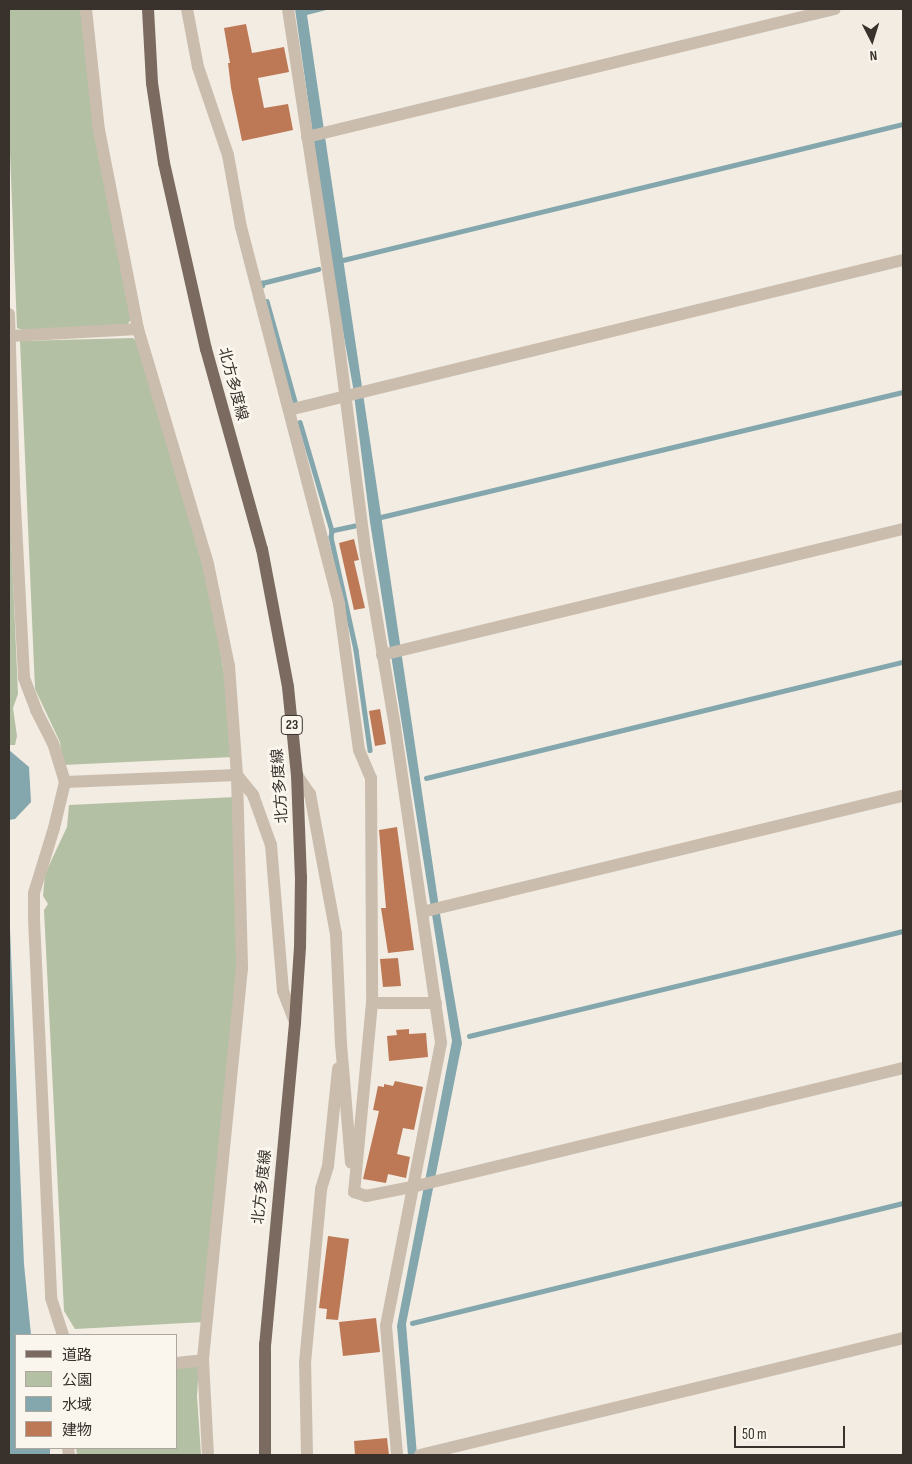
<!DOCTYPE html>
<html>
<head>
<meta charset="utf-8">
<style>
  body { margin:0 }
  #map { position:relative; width:912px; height:1464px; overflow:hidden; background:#f2ece2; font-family:"Sofia Sans Condensed","Noto Sans JP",sans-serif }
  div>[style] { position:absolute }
  .green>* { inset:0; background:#b4c0a3 }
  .water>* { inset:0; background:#83a7ad }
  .stream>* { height:4.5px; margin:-2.25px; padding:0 2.25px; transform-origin:2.25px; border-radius:2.25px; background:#83a7ad }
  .building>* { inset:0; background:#bd7856 }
  .minor>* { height:12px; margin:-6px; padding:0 6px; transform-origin:6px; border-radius:6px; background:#cabdae }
  .major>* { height:12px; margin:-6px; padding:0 6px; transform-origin:6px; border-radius:6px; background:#7a6a5f }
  span { translate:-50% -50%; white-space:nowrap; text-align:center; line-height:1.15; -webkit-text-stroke:5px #faf6ee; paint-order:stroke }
  .shield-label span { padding:1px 4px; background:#faf6ee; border:1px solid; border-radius:4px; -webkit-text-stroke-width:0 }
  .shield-label { font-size:14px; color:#39312c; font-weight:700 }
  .street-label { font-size:15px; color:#39312c }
  .frame { position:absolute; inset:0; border:10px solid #39312c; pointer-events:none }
  .legend { position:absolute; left:15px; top:1334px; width:162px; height:115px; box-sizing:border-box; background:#faf6ee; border:1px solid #ada7a0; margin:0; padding:6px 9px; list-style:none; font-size:15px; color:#39312c }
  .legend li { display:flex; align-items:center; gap:10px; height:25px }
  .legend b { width:25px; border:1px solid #ada7a0 }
  .north { position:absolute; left:847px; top:15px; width:50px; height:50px; -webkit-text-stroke:4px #faf6ee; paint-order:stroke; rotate:175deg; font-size:14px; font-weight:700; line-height:20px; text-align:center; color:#39312c }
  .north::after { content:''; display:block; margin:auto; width:18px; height:22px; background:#39312c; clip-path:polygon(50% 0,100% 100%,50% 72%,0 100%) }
  .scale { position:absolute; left:734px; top:1426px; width:111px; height:22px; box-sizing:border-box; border:2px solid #39312c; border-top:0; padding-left:6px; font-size:15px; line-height:18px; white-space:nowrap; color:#39312c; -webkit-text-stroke:4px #faf6ee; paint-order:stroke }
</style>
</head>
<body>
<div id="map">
  <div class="green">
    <i style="clip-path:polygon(9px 9px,82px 9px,132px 318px,127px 325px,26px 331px,17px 328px,9px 127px)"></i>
    <i style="clip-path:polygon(133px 338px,140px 345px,193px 527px,213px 609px,225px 679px,233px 757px,63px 765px,60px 742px,35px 689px,20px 341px)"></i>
    <i style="clip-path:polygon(9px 488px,18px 694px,13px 708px,17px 736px,15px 745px,9px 745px)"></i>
    <i style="clip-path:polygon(236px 797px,238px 969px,204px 1322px,75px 1329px,64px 1311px,44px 910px,48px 904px,43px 896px,45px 874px,67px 827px,69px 805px)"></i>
    <i style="clip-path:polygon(199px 1365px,197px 1396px,201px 1455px,77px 1455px,76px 1448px,176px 1448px,176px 1367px)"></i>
  </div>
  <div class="water">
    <i style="clip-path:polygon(295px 9px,330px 9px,307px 15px,440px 914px,462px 1043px,406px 1324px,417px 1455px,408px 1455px,397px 1326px,452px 1041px,370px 522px,353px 387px,333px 276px)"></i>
    <i style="clip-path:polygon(9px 750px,29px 767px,31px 802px,15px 819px,9px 820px)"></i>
    <i style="clip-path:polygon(9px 904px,24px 1264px,31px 1335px,16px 1335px,16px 1448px,50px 1448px,50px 1455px,9px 1455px)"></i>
  </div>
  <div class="stream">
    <i style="left:343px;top:260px;width:576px;rotate:-13.65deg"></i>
    <i style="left:262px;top:286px;width:3px;rotate:-90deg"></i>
    <i style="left:262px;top:283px;width:58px;rotate:-14deg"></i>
    <i style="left:267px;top:301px;width:104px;rotate:74.4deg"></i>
    <i style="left:300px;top:422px;width:114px;rotate:73.6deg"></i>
    <i style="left:381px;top:517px;width:537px;rotate:-13.47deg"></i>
    <i style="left:355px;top:526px;width:24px;rotate:168deg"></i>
    <i style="left:332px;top:531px;width:6px;rotate:99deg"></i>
    <i style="left:331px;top:537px;width:116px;rotate:77.5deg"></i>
    <i style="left:356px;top:650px;width:101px;rotate:82deg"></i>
    <i style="left:426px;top:778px;width:491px;rotate:-13.7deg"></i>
    <i style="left:469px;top:1036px;width:447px;rotate:-13.6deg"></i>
    <i style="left:412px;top:1323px;width:505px;rotate:-13.73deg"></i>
  </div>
  <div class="building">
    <i style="clip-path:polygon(246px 24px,252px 53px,284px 47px,289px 72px,258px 78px,264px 108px,288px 104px,293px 130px,242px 141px,231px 88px,228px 63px,230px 63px,224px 28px)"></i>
    <i style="clip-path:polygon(354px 539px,359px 560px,354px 561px,365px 608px,354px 610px,339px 543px)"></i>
    <i style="clip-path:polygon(380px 709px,386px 744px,375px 746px,369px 711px)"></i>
    <i style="clip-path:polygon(397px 827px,414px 950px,388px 953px,381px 908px,386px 908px,379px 830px)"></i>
    <i style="clip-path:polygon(398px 958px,401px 986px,383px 987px,380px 959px)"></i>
    <i style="clip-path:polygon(409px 1029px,409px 1034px,426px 1033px,428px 1057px,389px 1061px,387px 1036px,397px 1035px,396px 1030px)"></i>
    <i style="clip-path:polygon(395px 1081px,423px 1087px,414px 1130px,403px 1128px,397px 1154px,410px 1157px,406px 1178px,388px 1174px,386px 1183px,363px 1179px,379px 1111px,373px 1110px,378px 1086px,384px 1087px,384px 1084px,393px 1086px)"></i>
    <i style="clip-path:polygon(328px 1236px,349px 1239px,338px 1320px,326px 1319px,327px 1309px,319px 1308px)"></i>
    <i style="clip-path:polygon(376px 1318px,380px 1352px,343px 1356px,339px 1322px)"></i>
    <i style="clip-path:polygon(387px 1438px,389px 1455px,355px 1455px,354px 1441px)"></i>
  </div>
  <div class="minor">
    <i style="left:86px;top:9px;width:122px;rotate:83.9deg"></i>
    <i style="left:99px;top:130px;width:203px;rotate:78.9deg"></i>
    <i style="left:138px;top:329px;width:245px;rotate:73.4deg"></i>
    <i style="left:208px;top:564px;width:104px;rotate:78.4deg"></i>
    <i style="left:229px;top:666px;width:109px;rotate:85.8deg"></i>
    <i style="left:237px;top:775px;width:193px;rotate:88.5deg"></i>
    <i style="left:242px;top:968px;width:394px;rotate:95.7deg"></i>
    <i style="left:203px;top:1360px;width:95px;rotate:87deg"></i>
    <i style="left:187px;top:9px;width:59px;rotate:79.3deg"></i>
    <i style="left:198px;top:67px;width:93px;rotate:71.2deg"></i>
    <i style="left:228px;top:155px;width:73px;rotate:79.8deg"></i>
    <i style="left:241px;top:227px;width:390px;rotate:75.4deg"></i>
    <i style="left:339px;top:604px;width:147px;rotate:82.2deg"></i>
    <i style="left:359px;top:750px;width:30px;rotate:67deg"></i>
    <i style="left:371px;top:778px;width:225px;rotate:89.7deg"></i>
    <i style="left:372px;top:1003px;width:190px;rotate:95.4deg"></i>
    <i style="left:354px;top:1192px;width:13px;rotate:18deg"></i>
    <i style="left:366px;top:1196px;width:47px;rotate:-11.1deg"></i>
    <i style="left:412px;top:1187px;width:505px;rotate:-13.62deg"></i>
    <i style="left:288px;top:9px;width:325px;rotate:81.3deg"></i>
    <i style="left:337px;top:330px;width:227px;rotate:82.7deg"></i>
    <i style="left:366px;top:555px;width:174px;rotate:80.4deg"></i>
    <i style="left:395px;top:727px;width:319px;rotate:81.7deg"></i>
    <i style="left:441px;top:1043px;width:288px;rotate:101deg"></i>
    <i style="left:386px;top:1326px;width:129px;rotate:85.1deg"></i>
    <i style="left:307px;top:137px;width:543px;rotate:-13.63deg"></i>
    <i style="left:9px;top:314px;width:172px;rotate:88.3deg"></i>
    <i style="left:14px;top:486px;width:192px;rotate:87deg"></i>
    <i style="left:24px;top:678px;width:34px;rotate:69deg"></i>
    <i style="left:36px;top:710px;width:37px;rotate:63deg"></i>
    <i style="left:53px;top:743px;width:41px;rotate:72.9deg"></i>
    <i style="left:65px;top:782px;width:47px;rotate:103.4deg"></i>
    <i style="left:54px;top:828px;width:68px;rotate:107.1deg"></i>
    <i style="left:34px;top:893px;width:26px;rotate:90deg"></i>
    <i style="left:34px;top:919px;width:379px;rotate:87.4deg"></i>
    <i style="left:51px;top:1298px;width:39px;rotate:72deg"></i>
    <i style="left:10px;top:336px;width:128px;rotate:-3.1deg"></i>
    <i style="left:289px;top:410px;width:632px;rotate:-13.73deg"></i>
    <i style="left:382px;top:655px;width:536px;rotate:-13.6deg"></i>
    <i style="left:297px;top:775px;width:23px;rotate:56deg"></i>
    <i style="left:310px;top:794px;width:142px;rotate:79.5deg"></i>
    <i style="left:336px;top:934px;width:110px;rotate:87.4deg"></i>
    <i style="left:341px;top:1044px;width:119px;rotate:85.2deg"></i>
    <i style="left:65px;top:782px;width:172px;rotate:-2.3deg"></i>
    <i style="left:237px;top:775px;width:26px;rotate:51deg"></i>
    <i style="left:253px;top:795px;width:53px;rotate:70.2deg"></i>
    <i style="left:271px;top:845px;width:146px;rotate:85.3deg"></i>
    <i style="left:283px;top:991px;width:34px;rotate:69deg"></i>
    <i style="left:422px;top:912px;width:495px;rotate:-13.6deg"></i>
    <i style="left:372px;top:1003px;width:64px"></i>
    <i style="left:176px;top:1363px;width:27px;rotate:-6deg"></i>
    <i style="left:68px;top:1448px;width:7px;rotate:82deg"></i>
    <i style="left:307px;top:1455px;width:92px;rotate:-91.2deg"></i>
    <i style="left:305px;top:1363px;width:175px;rotate:-84.7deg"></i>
    <i style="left:321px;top:1189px;width:24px;rotate:-73deg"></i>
    <i style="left:328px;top:1166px;width:98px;rotate:-84.1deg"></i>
    <i style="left:420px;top:1455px;width:497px;rotate:-13.6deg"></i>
  </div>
  <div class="major">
    <i style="left:148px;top:9px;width:74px;rotate:86.9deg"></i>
    <i style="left:152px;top:83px;width:81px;rotate:81.5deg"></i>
    <i style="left:164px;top:163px;width:191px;rotate:77.3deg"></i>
    <i style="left:206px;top:349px;width:208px;rotate:74.4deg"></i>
    <i style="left:262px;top:549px;width:140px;rotate:79.3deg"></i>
    <i style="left:288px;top:687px;width:88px;rotate:84.2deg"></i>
    <i style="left:297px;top:775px;width:102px;rotate:87.8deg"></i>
    <i style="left:301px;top:877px;width:70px;rotate:90.8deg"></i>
    <i style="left:300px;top:947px;width:76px;rotate:93.8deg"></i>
    <i style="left:295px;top:1023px;width:322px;rotate:95.3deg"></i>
    <i style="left:265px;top:1344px;width:111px;rotate:90deg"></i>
  </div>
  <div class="shield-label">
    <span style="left:292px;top:725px">23</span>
  </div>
  <div class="street-label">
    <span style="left:233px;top:384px;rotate:75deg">北方多度線</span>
    <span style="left:280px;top:786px;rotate:-94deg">北方多度線</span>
    <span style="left:262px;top:1187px;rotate:-84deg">北方多度線</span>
  </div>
  <div class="frame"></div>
  <ul class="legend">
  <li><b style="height:6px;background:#7a6a5f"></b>道路</li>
  <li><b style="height:14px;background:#b4c0a3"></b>公園</li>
  <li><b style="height:14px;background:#83a7ad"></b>水域</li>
  <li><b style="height:14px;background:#bd7856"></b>建物</li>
  </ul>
  <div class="north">N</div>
  <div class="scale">50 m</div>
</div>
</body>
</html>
